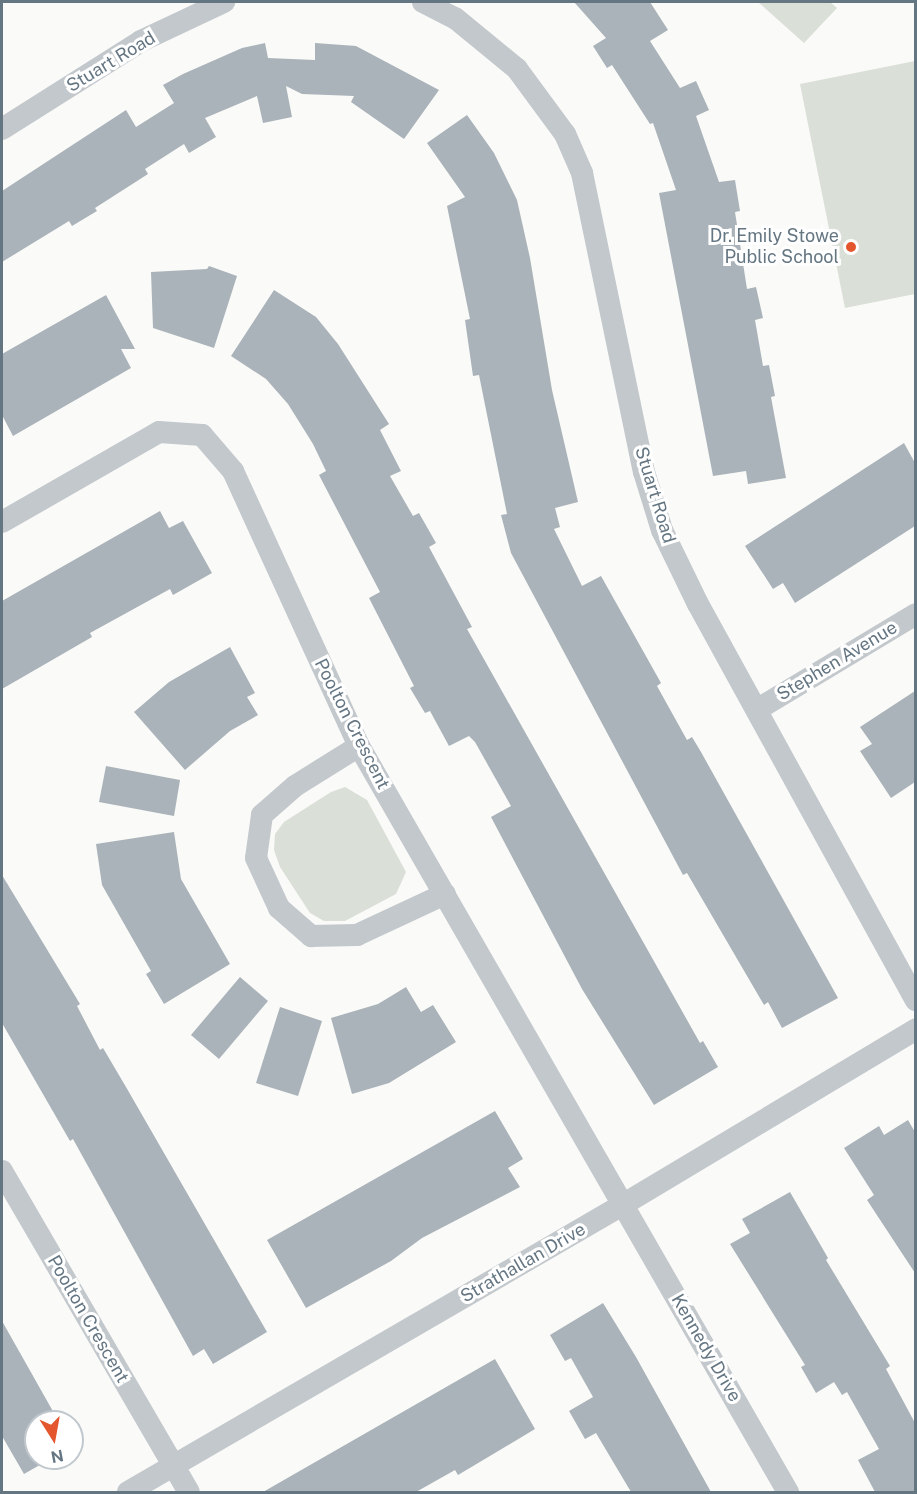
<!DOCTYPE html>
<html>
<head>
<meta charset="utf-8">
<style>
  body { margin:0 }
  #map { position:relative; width:917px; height:1494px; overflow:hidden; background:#fafaf8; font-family:"Public Sans",sans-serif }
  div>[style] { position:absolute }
  .green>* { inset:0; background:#dadfd7 }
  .building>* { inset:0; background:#aab3b9 }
  .street>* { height:22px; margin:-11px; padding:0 11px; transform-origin:11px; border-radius:11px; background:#c3c8cc }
  .dots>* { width:16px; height:16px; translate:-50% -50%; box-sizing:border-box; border:3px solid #fff; border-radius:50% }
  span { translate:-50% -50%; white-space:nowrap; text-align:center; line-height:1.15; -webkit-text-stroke:6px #fff; paint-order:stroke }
  .street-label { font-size:18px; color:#657683 }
  .poi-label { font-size:18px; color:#657683 }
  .right { translate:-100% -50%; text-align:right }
  .frame { position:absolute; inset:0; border:3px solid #657683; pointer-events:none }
  .north { position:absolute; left:24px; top:1410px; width:60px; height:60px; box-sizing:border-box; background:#fff; border:2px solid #c1c8cd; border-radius:50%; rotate:169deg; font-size:16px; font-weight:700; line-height:24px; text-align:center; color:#657683 }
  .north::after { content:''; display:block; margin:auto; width:21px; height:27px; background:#e4572e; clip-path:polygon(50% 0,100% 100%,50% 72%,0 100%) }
</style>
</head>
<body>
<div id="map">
  <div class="green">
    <i style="clip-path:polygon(758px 2px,830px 2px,837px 8px,804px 43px)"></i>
    <i style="clip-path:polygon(915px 61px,915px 294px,845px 308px,800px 84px)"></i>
    <i style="clip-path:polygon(345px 787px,367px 800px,406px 872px,396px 894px,345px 921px,324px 921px,310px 913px,280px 867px,274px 850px,275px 834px,284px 822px,331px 792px)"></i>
  </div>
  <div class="building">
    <i style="clip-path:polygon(574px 2px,650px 2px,668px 30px,650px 41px,680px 88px,696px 81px,709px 110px,696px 116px,719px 182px,735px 180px,740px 211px,735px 212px,747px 289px,756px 287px,763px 318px,755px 320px,763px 366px,769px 365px,775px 396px,771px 397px,786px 478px,748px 484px,746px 471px,713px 476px,659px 193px,676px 190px,653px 123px,650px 124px,612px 65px,607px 68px,593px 46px,606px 38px)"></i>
    <i style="clip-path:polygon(265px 43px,268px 58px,315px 60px,315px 43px,356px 46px,439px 90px,404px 139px,351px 102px,354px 96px,302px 94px,286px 86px,292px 117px,263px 123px,257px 96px,205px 118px,216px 137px,189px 153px,184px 144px,145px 169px,148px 174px,95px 208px,97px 211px,72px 226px,69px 221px,2px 262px,2px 191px,126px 110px,136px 127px,174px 103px,163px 85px,183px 74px,242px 48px)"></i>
    <i style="clip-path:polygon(467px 115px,494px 153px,517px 200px,530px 258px,552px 390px,578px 502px,555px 508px,560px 527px,554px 529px,582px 586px,601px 576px,661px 683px,657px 686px,687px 740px,692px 737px,701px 752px,838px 998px,782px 1028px,768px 1002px,764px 1005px,687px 873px,683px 875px,511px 553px,501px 515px,507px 514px,479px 375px,473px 376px,465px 320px,470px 319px,447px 206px,465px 197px,427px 143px)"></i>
    <i style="clip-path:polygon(209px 266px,237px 276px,214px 348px,153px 328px,151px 272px,207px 269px)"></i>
    <i style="clip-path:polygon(274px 290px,316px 317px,338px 344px,389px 424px,380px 430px,401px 471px,390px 476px,413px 516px,419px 513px,436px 543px,429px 547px,472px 627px,467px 629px,700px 1043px,703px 1041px,718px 1067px,654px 1105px,582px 989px,491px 817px,511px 806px,475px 742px,469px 736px,449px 746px,430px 711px,425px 713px,410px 688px,414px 686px,369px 598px,380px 592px,319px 475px,326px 471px,313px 444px,288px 404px,266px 379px,231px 356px)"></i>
    <i style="clip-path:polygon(106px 295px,135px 349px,121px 349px,131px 368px,13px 436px,2px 415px,2px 354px)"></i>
    <i style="clip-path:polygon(904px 443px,915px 463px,915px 526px,795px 603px,783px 583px,773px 589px,745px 546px)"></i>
    <i style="clip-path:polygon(160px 511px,169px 528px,183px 521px,212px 573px,173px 595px,170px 589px,90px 633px,92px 637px,2px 689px,2px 601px)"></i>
    <i style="clip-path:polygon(230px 647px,255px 693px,247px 697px,258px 715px,230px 731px,185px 770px,134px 712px,169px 682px)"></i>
    <i style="clip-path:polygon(915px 691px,915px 782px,891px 798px,860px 751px,872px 744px,860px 727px)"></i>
    <i style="clip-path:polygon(106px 766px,180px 780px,174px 816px,99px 802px)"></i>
    <i style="clip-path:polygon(174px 832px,181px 879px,230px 964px,164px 1004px,146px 974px,151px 971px,102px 885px,96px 844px)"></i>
    <i style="clip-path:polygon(2px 875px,80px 1004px,77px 1006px,100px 1050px,103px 1048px,126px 1087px,267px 1332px,213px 1364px,204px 1349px,193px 1356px,73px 1139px,70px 1141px,2px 1023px)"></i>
    <i style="clip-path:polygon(240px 977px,268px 1001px,219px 1059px,191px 1035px)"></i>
    <i style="clip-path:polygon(406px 987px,421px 1012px,433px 1005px,456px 1042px,389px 1083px,352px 1094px,331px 1018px,378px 1004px)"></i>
    <i style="clip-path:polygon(280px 1007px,322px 1021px,298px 1096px,256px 1083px)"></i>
    <i style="clip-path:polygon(495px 1111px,523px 1159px,508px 1168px,520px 1187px,422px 1238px,391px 1261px,306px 1308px,267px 1240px)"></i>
    <i style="clip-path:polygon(908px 1120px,915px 1132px,915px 1273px,867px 1200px,874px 1195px,844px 1148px,879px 1126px,884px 1135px)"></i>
    <i style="clip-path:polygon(790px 1192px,828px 1258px,826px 1260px,890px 1366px,886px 1369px,915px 1423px,915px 1492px,875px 1492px,858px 1460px,879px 1449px,847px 1392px,842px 1395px,834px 1382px,816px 1393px,801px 1367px,805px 1365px,730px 1244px,750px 1233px,742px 1219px)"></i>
    <i style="clip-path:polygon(603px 1303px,636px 1357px,711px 1492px,631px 1492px,596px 1433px,585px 1439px,569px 1411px,593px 1397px,571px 1358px,565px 1361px,550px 1335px)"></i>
    <i style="clip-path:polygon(2px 1321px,59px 1422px,36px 1422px,36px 1458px,52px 1458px,24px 1474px,2px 1436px)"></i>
    <i style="clip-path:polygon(495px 1359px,535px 1429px,458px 1475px,455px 1470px,416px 1492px,263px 1492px)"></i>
  </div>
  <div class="street">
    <i style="left:423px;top:2px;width:36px;rotate:27deg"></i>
    <i style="left:455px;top:18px;width:80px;rotate:39.4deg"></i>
    <i style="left:517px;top:69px;width:81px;rotate:53.6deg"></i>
    <i style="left:565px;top:134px;width:43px;rotate:66.4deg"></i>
    <i style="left:582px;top:173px;width:305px;rotate:78.3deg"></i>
    <i style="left:644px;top:472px;width:61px;rotate:72.8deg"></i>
    <i style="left:662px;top:530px;width:82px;rotate:64.1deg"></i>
    <i style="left:698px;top:604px;width:452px;rotate:61.2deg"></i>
    <i style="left:2px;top:129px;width:165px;rotate:-32.3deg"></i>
    <i style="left:141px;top:41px;width:92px;rotate:-25.2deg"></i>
    <i style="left:2px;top:522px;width:181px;rotate:-29.8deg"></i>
    <i style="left:159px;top:432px;width:43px;rotate:4deg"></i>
    <i style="left:202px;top:435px;width:48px;rotate:49.3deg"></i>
    <i style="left:233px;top:471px;width:302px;rotate:65.4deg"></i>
    <i style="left:359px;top:746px;width:861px;rotate:60.1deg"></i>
    <i style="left:758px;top:709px;width:184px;rotate:-31deg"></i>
    <i style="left:359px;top:746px;width:75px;rotate:148deg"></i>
    <i style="left:295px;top:786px;width:44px;rotate:138.7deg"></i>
    <i style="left:262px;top:815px;width:43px;rotate:97.9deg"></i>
    <i style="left:256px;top:858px;width:55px;rotate:65.3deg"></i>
    <i style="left:279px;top:908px;width:43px;rotate:41.2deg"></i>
    <i style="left:311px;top:936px;width:46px;rotate:-1.2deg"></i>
    <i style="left:357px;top:935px;width:97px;rotate:-25deg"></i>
    <i style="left:2px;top:1171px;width:371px;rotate:59.8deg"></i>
    <i style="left:128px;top:1492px;width:574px;rotate:-30.14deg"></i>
    <i style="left:624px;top:1204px;width:340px;rotate:-30.9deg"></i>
  </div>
  <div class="dots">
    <i style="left:851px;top:247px;background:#e4572e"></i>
  </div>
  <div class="street-label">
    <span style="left:111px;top:62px;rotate:-31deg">Stuart Road</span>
    <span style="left:655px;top:495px;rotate:73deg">Stuart Road</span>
    <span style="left:837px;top:661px;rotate:-31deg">Stephen Avenue</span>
    <span style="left:352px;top:724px;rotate:63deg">Poolton Crescent</span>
    <span style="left:523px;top:1263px;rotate:-30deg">Strathallan Drive</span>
    <span style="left:88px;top:1319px;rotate:60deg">Poolton Crescent</span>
    <span style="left:706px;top:1348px;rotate:60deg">Kennedy Drive</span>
  </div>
  <div class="poi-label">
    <span class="right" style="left:839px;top:247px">Dr. Emily Stowe<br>Public School</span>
  </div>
  <div class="frame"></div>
  <div class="north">N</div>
</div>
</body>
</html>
